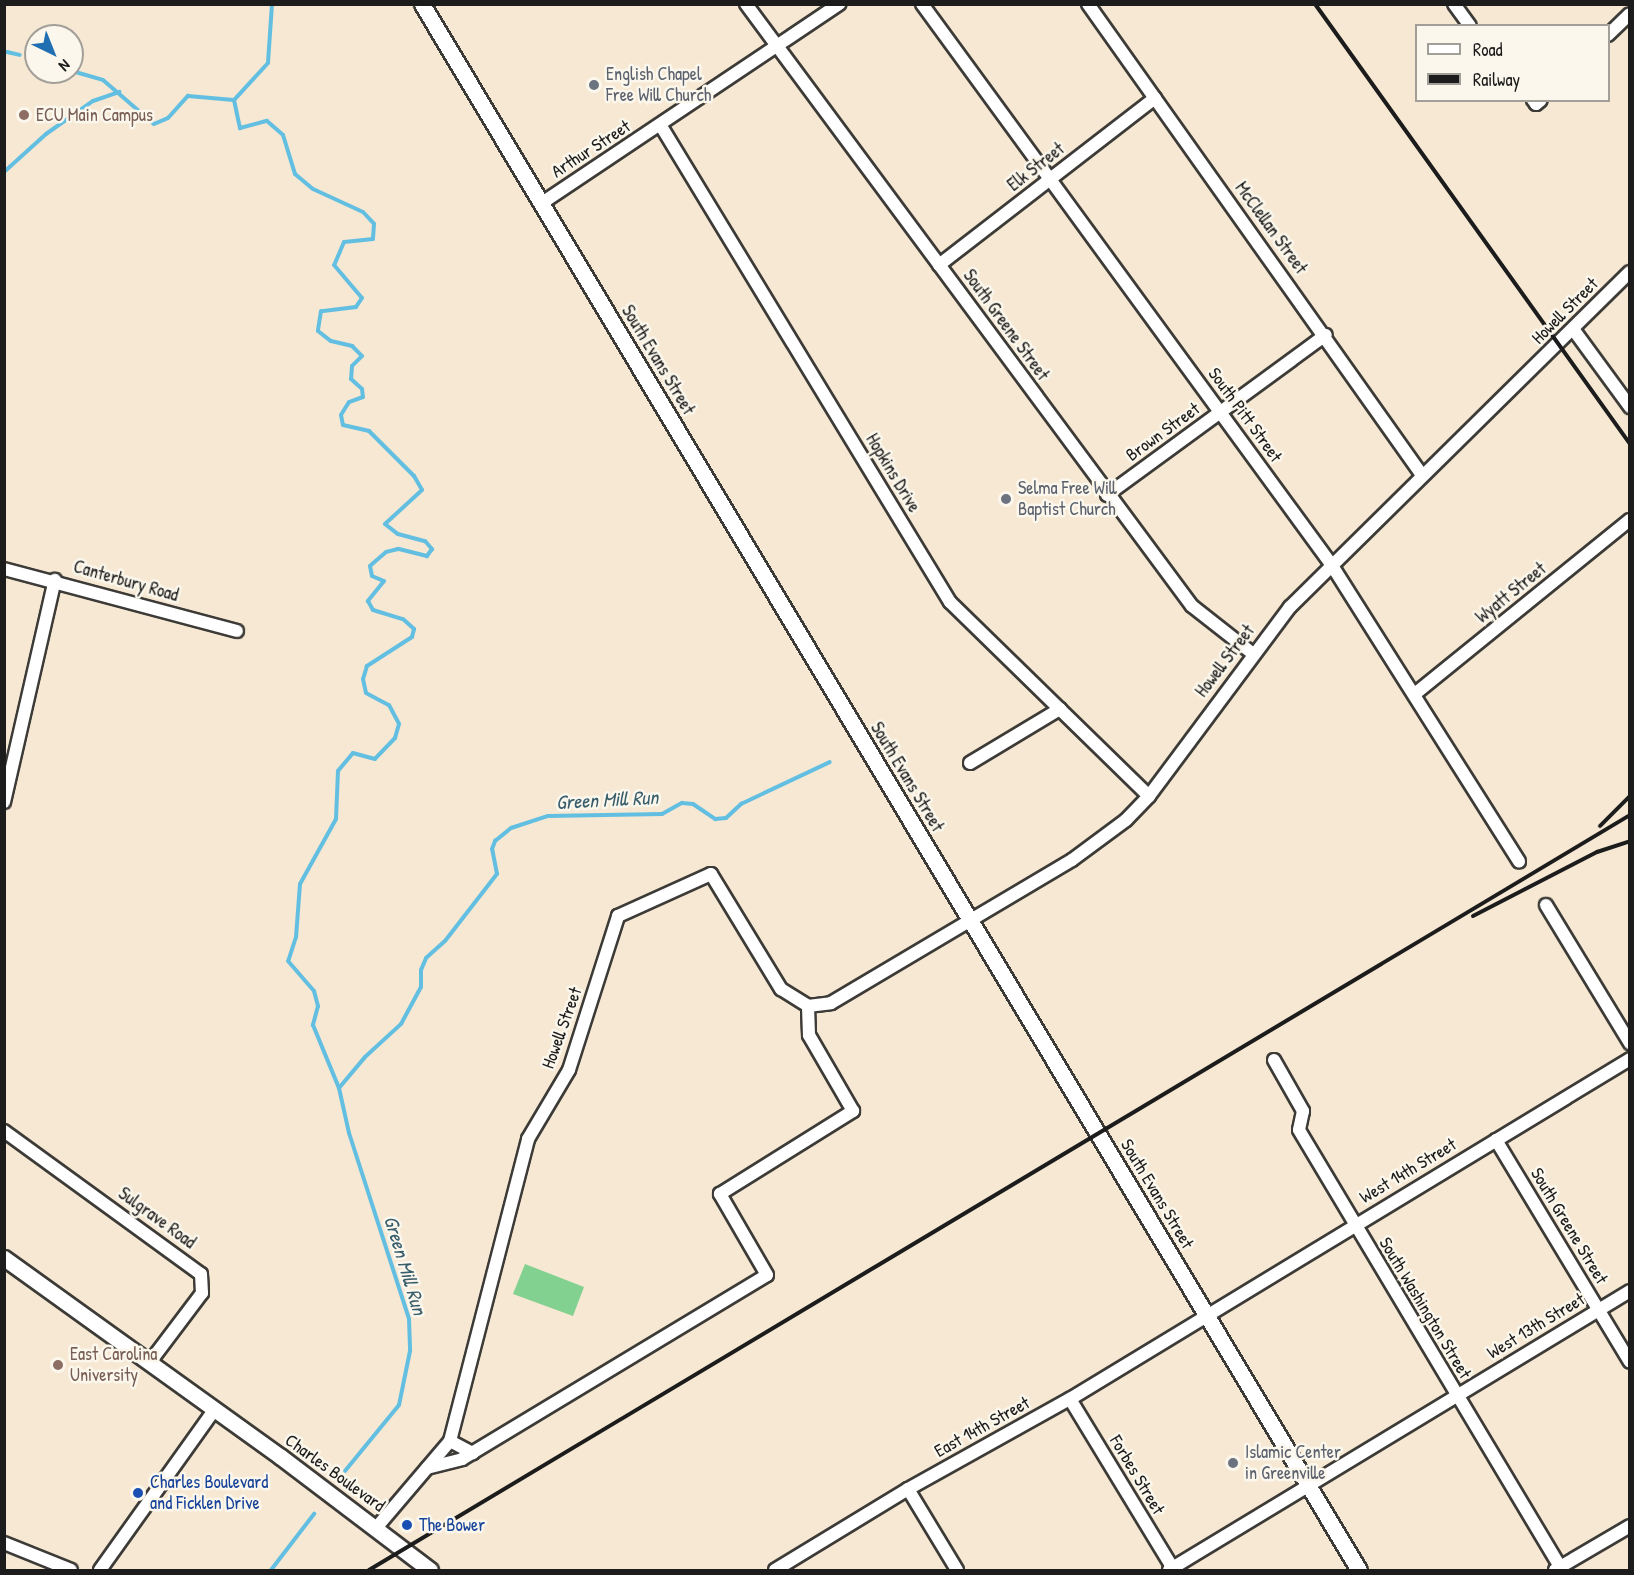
<!DOCTYPE html>
<html>
<head>
<meta charset="utf-8">
<style>
  body { margin:0 }
  #map { position:relative; width:1634px; height:1575px; overflow:hidden; background:#f6e8d3; font-family:"Patrick Hand",sans-serif }
  div>[style] { position:absolute }
  .green>* { inset:0; background:#83d190 }
  .stream>* { height:4px; margin:-2px; padding:0 2px; transform-origin:2px; border-radius:2px; background:#63bfe1 }
  .roads { filter:drop-shadow(2px 0 #3d3b37) drop-shadow(-2px 0 #3d3b37) drop-shadow(0 2px #3d3b37) drop-shadow(0 -2px #3d3b37) }
  .minor>* { height:12px; margin:-6px; padding:0 6px; transform-origin:6px; border-radius:6px; background:#fff }
  .major>* { height:15px; margin:-7.5px; padding:0 7.5px; transform-origin:7.5px; border-radius:7.5px; background:#fff }
  .rail>* { height:4px; margin:-2px; padding:0 2px; transform-origin:2px; border-radius:2px; background:#1c1c1c }
  .dots>* { width:16px; height:16px; translate:-50% -50%; box-sizing:border-box; border:3px solid #fbf7ec; border-radius:50% }
  span { translate:-50% -50%; white-space:nowrap; text-align:center; line-height:1.15; -webkit-text-stroke:5px #fbf7ec; paint-order:stroke }
  .worship-label { font-size:18px; color:#5b616d }
  .left { translate:0 -50%; text-align:left }
  .education-label { font-size:18px; color:#785e54 }
  .street-label { font-size:18px; color:#1c1c1c }
  .transit-label { font-size:18px; color:#164399 }
  .water-label { font-size:20px; color:#385d6b; font-style:italic }
  .frame { position:absolute; inset:0; border:6px solid #1c1c1c; pointer-events:none }
  .legend { position:absolute; left:1415px; top:24px; width:195px; height:78px; box-sizing:border-box; background:#fbf7ec; border:2px solid #a29f99; margin:0; padding:8px 10px; list-style:none; font-size:18px; color:#1c1c1c }
  .legend li { display:flex; align-items:center; gap:12px; height:30px }
  .legend b { width:30px; border:2px solid #a29f99 }
  .north { position:absolute; left:24px; top:24px; width:60px; height:60px; box-sizing:border-box; background:#fbf7ec; border:2px solid #a29f99; border-radius:50%; rotate:137deg; font-size:16px; font-weight:700; line-height:24px; text-align:center; color:#1c1c1c }
  .north::after { content:''; display:block; margin:auto; width:21px; height:27px; background:#1f6fb2; clip-path:polygon(50% 0,100% 100%,50% 72%,0 100%) }
</style>
</head>
<body>
<div id="map">
  <div class="green">
    <i style="clip-path:polygon(525px 1264px,584px 1287px,573px 1316px,513px 1294px)"></i>
  </div>
  <div class="stream">
    <i style="left:272px;top:4px;width:59px;rotate:93.9deg"></i>
    <i style="left:268px;top:63px;width:50px;rotate:132.6deg"></i>
    <i style="left:234px;top:100px;width:29px;rotate:78deg"></i>
    <i style="left:240px;top:128px;width:28px;rotate:-15deg"></i>
    <i style="left:267px;top:121px;width:21px;rotate:41deg"></i>
    <i style="left:283px;top:135px;width:41px;rotate:72.9deg"></i>
    <i style="left:295px;top:174px;width:23px;rotate:40deg"></i>
    <i style="left:313px;top:189px;width:55px;rotate:24.7deg"></i>
    <i style="left:363px;top:212px;width:16px;rotate:47deg"></i>
    <i style="left:374px;top:224px;width:15px;rotate:94deg"></i>
    <i style="left:373px;top:239px;width:29px;rotate:174deg"></i>
    <i style="left:344px;top:242px;width:25px;rotate:113deg"></i>
    <i style="left:334px;top:265px;width:43px;rotate:49.7deg"></i>
    <i style="left:362px;top:298px;width:11px;rotate:124deg"></i>
    <i style="left:356px;top:307px;width:35px;rotate:173deg"></i>
    <i style="left:321px;top:311px;width:20px;rotate:99deg"></i>
    <i style="left:318px;top:331px;width:16px;rotate:38deg"></i>
    <i style="left:331px;top:341px;width:22px;rotate:13deg"></i>
    <i style="left:352px;top:346px;width:14px;rotate:45deg"></i>
    <i style="left:362px;top:356px;width:14px;rotate:135deg"></i>
    <i style="left:352px;top:366px;width:13px;rotate:94deg"></i>
    <i style="left:351px;top:379px;width:15px;rotate:42deg"></i>
    <i style="left:362px;top:389px;width:8px;rotate:83deg"></i>
    <i style="left:363px;top:397px;width:15px;rotate:160deg"></i>
    <i style="left:349px;top:402px;width:15px;rotate:122deg"></i>
    <i style="left:341px;top:415px;width:10px;rotate:79deg"></i>
    <i style="left:343px;top:425px;width:27px;rotate:13deg"></i>
    <i style="left:369px;top:431px;width:64px;rotate:45deg"></i>
    <i style="left:414px;top:476px;width:16px;rotate:60deg"></i>
    <i style="left:422px;top:490px;width:50px;rotate:137.4deg"></i>
    <i style="left:385px;top:524px;width:16px;rotate:38deg"></i>
    <i style="left:398px;top:534px;width:28px;rotate:15deg"></i>
    <i style="left:425px;top:541px;width:11px;rotate:49deg"></i>
    <i style="left:432px;top:549px;width:9px;rotate:126deg"></i>
    <i style="left:427px;top:556px;width:30px;rotate:-166deg"></i>
    <i style="left:398px;top:549px;width:12px;rotate:166deg"></i>
    <i style="left:386px;top:552px;width:21px;rotate:139deg"></i>
    <i style="left:370px;top:566px;width:10px;rotate:79deg"></i>
    <i style="left:372px;top:576px;width:13px;rotate:23deg"></i>
    <i style="left:384px;top:581px;width:26px;rotate:129deg"></i>
    <i style="left:368px;top:601px;width:10px;rotate:61deg"></i>
    <i style="left:373px;top:610px;width:31px;rotate:17deg"></i>
    <i style="left:403px;top:619px;width:15px;rotate:42deg"></i>
    <i style="left:414px;top:629px;width:8px;rotate:104deg"></i>
    <i style="left:412px;top:637px;width:54px;rotate:147.2deg"></i>
    <i style="left:367px;top:666px;width:14px;rotate:107deg"></i>
    <i style="left:363px;top:679px;width:14px;rotate:78deg"></i>
    <i style="left:366px;top:693px;width:26px;rotate:28deg"></i>
    <i style="left:389px;top:705px;width:21px;rotate:62deg"></i>
    <i style="left:399px;top:724px;width:15px;rotate:106deg"></i>
    <i style="left:395px;top:738px;width:29px;rotate:134deg"></i>
    <i style="left:375px;top:759px;width:23px;rotate:-165deg"></i>
    <i style="left:353px;top:753px;width:23px;rotate:130deg"></i>
    <i style="left:338px;top:771px;width:48px;rotate:92.4deg"></i>
    <i style="left:336px;top:819px;width:74px;rotate:119deg"></i>
    <i style="left:300px;top:884px;width:53px;rotate:94.3deg"></i>
    <i style="left:296px;top:937px;width:25px;rotate:108deg"></i>
    <i style="left:288px;top:961px;width:40px;rotate:49deg"></i>
    <i style="left:314px;top:991px;width:16px;rotate:75deg"></i>
    <i style="left:318px;top:1006px;width:20px;rotate:105deg"></i>
    <i style="left:313px;top:1025px;width:68px;rotate:67.6deg"></i>
    <i style="left:339px;top:1088px;width:46px;rotate:77.5deg"></i>
    <i style="left:349px;top:1133px;width:195px;rotate:72.1deg"></i>
    <i style="left:409px;top:1319px;width:32px;rotate:88deg"></i>
    <i style="left:410px;top:1351px;width:55px;rotate:101.5deg"></i>
    <i style="left:399px;top:1405px;width:85px;rotate:129.3deg"></i>
    <i style="left:7px;top:52px;width:13px;rotate:13deg"></i>
    <i style="left:72px;top:71px;width:32px;rotate:16deg"></i>
    <i style="left:103px;top:80px;width:67px;rotate:40.8deg"></i>
    <i style="left:154px;top:124px;width:15px;rotate:-23deg"></i>
    <i style="left:168px;top:118px;width:30px;rotate:-48deg"></i>
    <i style="left:188px;top:96px;width:46px;rotate:5deg"></i>
    <i style="left:4px;top:172px;width:57px;rotate:-42.1deg"></i>
    <i style="left:46px;top:134px;width:57px;rotate:-35.1deg"></i>
    <i style="left:93px;top:101px;width:28px;rotate:-19deg"></i>
    <i style="left:339px;top:1088px;width:40px;rotate:-50deg"></i>
    <i style="left:365px;top:1057px;width:49px;rotate:-42.5deg"></i>
    <i style="left:401px;top:1024px;width:42px;rotate:-61.6deg"></i>
    <i style="left:421px;top:987px;width:17px;rotate:-90deg"></i>
    <i style="left:421px;top:970px;width:13px;rotate:-67deg"></i>
    <i style="left:426px;top:958px;width:25px;rotate:-42deg"></i>
    <i style="left:445px;top:941px;width:85px;rotate:-52.2deg"></i>
    <i style="left:497px;top:874px;width:25px;rotate:-101deg"></i>
    <i style="left:492px;top:849px;width:9px;rotate:-69deg"></i>
    <i style="left:495px;top:841px;width:21px;rotate:-39deg"></i>
    <i style="left:511px;top:828px;width:39px;rotate:-18deg"></i>
    <i style="left:548px;top:816px;width:114px;rotate:-1deg"></i>
    <i style="left:662px;top:814px;width:23px;rotate:-29deg"></i>
    <i style="left:682px;top:803px;width:11px;rotate:5deg"></i>
    <i style="left:693px;top:804px;width:27px;rotate:34deg"></i>
    <i style="left:715px;top:819px;width:11px;rotate:-5deg"></i>
    <i style="left:726px;top:818px;width:21px;rotate:-43deg"></i>
    <i style="left:741px;top:804px;width:98px;rotate:-25.3deg"></i>
    <i style="left:271px;top:1570px;width:71px;rotate:-52.5deg"></i>
  </div>
  <div class="roads">
    <div class="minor">
      <i style="left:746px;top:4px;width:749px;rotate:53.47deg"></i>
      <i style="left:1192px;top:606px;width:76px;rotate:38.1deg"></i>
      <i style="left:922px;top:4px;width:693px;rotate:53.86deg"></i>
      <i style="left:1331px;top:564px;width:352px;rotate:57.7deg"></i>
      <i style="left:1088px;top:4px;width:577px;rotate:54.66deg"></i>
      <i style="left:1454px;top:4px;width:27px;rotate:54deg"></i>
      <i style="left:1608px;top:35px;width:30px;rotate:-44deg"></i>
      <i style="left:1533px;top:100px;width:5px;rotate:53deg"></i>
      <i style="left:1536px;top:104px;width:6px;rotate:-39deg"></i>
      <i style="left:661px;top:126px;width:557px;rotate:58.74deg"></i>
      <i style="left:950px;top:602px;width:278px;rotate:44.3deg"></i>
      <i style="left:542px;top:203px;width:358px;rotate:-33.8deg"></i>
      <i style="left:939px;top:265px;width:273px;rotate:-37.7deg"></i>
      <i style="left:1573px;top:329px;width:97px;rotate:53.8deg"></i>
      <i style="left:1107px;top:495px;width:271px;rotate:-36.2deg"></i>
      <i style="left:4px;top:569px;width:241px;rotate:14.9deg"></i>
      <i style="left:1416px;top:693px;width:275px;rotate:-39deg"></i>
      <i style="left:970px;top:763px;width:105px;rotate:-31deg"></i>
      <i style="left:4px;top:802px;width:228px;rotate:-77.1deg"></i>
      <i style="left:1546px;top:905px;width:162px;rotate:58.7deg"></i>
      <i style="left:1274px;top:1060px;width:59px;rotate:60.4deg"></i>
      <i style="left:1303px;top:1111px;width:19px;rotate:102deg"></i>
      <i style="left:1299px;top:1130px;width:513px;rotate:59.13deg"></i>
      <i style="left:4px;top:1131px;width:243px;rotate:36deg"></i>
      <i style="left:201px;top:1274px;width:19px;rotate:87deg"></i>
      <i style="left:202px;top:1293px;width:86px;rotate:127deg"></i>
      <i style="left:1496px;top:1140px;width:259px;rotate:58.9deg"></i>
      <i style="left:1070px;top:1399px;width:200px;rotate:58.7deg"></i>
      <i style="left:450px;top:1441px;width:26px;rotate:28deg"></i>
      <i style="left:427px;top:1468px;width:36px;rotate:-14deg"></i>
      <i style="left:462px;top:1459px;width:356px;rotate:-31.1deg"></i>
      <i style="left:767px;top:1275px;width:94px;rotate:-120.1deg"></i>
      <i style="left:720px;top:1194px;width:157px;rotate:-32deg"></i>
      <i style="left:853px;top:1111px;width:88px;rotate:-120.1deg"></i>
      <i style="left:809px;top:1035px;width:29px;rotate:-92deg"></i>
      <i style="left:908px;top:1489px;width:95px;rotate:58.8deg"></i>
      <i style="left:376px;top:1528px;width:114px;rotate:-49.6deg"></i>
      <i style="left:450px;top:1441px;width:312px;rotate:-75.5deg"></i>
      <i style="left:528px;top:1139px;width:80px;rotate:-59.3deg"></i>
      <i style="left:569px;top:1070px;width:162px;rotate:-72.3deg"></i>
      <i style="left:618px;top:916px;width:102px;rotate:-24.3deg"></i>
      <i style="left:711px;top:874px;width:135px;rotate:58.7deg"></i>
      <i style="left:781px;top:989px;width:32px;rotate:32deg"></i>
      <i style="left:808px;top:1006px;width:23px;rotate:-7deg"></i>
      <i style="left:831px;top:1003px;width:280px;rotate:-30.7deg"></i>
      <i style="left:1072px;top:860px;width:67px;rotate:-36.5deg"></i>
      <i style="left:1126px;top:820px;width:33px;rotate:-46deg"></i>
      <i style="left:1149px;top:796px;width:236px;rotate:-53.3deg"></i>
      <i style="left:1290px;top:607px;width:477px;rotate:-44.6deg"></i>
      <i style="left:4px;top:1543px;width:72px;rotate:21.9deg"></i>
      <i style="left:100px;top:1570px;width:196px;rotate:-54.5deg"></i>
      <i style="left:775px;top:1570px;width:156px;rotate:-31.3deg"></i>
      <i style="left:908px;top:1489px;width:185px;rotate:-29.1deg"></i>
      <i style="left:1070px;top:1399px;width:655px;rotate:-31.26deg"></i>
      <i style="left:1169px;top:1570px;width:539px;rotate:-31.18deg"></i>
      <i style="left:1555px;top:1570px;width:87px;rotate:-30.4deg"></i>
    </div>
    <div class="major">
      <i style="left:422px;top:4px;width:1825px;rotate:59.11deg"></i>
      <i style="left:4px;top:1258px;width:341px;rotate:35.7deg"></i>
      <i style="left:281px;top:1457px;width:187px;rotate:37.2deg"></i>
    </div>
  </div>
  <div class="rail">
    <i style="left:1315px;top:4px;width:541px;rotate:54.4deg"></i>
    <i style="left:1600px;top:826px;width:42px;rotate:-45deg"></i>
    <i style="left:1473px;top:916px;width:140px;rotate:-27.3deg"></i>
    <i style="left:1597px;top:852px;width:35px;rotate:-18deg"></i>
    <i style="left:369px;top:1570px;width:1470px;rotate:-30.91deg"></i>
  </div>
  <div class="dots">
    <i style="left:594px;top:85px;background:#6b7280"></i>
    <i style="left:24px;top:115px;background:#8d6e63"></i>
    <i style="left:1006px;top:499px;background:#6b7280"></i>
    <i style="left:58px;top:1365px;background:#8d6e63"></i>
    <i style="left:1233px;top:1463px;background:#6b7280"></i>
    <i style="left:138px;top:1493px;background:#1a4fb4"></i>
    <i style="left:407px;top:1525px;background:#1a4fb4"></i>
  </div>
  <div class="worship-label">
    <span class="left" style="left:606px;top:85px">English Chapel<br>Free Will Church</span>
    <span class="left" style="left:1018px;top:499px">Selma Free Will<br>Baptist Church</span>
    <span class="left" style="left:1245px;top:1463px">Islamic Center<br>in Greenville</span>
  </div>
  <div class="education-label">
    <span class="left" style="left:36px;top:115px">ECU Main Campus</span>
    <span class="left" style="left:70px;top:1365px">East Carolina<br>University</span>
  </div>
  <div class="street-label">
    <span style="left:591px;top:149px;rotate:-33deg">Arthur Street</span>
    <span style="left:1036px;top:167px;rotate:-38deg">Elk Street</span>
    <span style="left:1271px;top:228px;rotate:54deg">McClellan Street</span>
    <span style="left:1565px;top:311px;rotate:-45deg">Howell Street</span>
    <span style="left:1006px;top:325px;rotate:54deg">South Greene Street</span>
    <span style="left:658px;top:360px;rotate:59deg">South Evans Street</span>
    <span style="left:1245px;top:415px;rotate:54deg">South Pitt Street</span>
    <span style="left:1163px;top:432px;rotate:-36deg">Brown Street</span>
    <span style="left:893px;top:473px;rotate:59deg">Hopkins Drive</span>
    <span style="left:126px;top:581px;rotate:16deg">Canterbury Road</span>
    <span style="left:1511px;top:593px;rotate:-39deg">Wyatt Street</span>
    <span style="left:1225px;top:661px;rotate:-53deg">Howell Street</span>
    <span style="left:907px;top:777px;rotate:59deg">South Evans Street</span>
    <span style="left:562px;top:1028px;rotate:-70deg">Howell Street</span>
    <span style="left:1408px;top:1171px;rotate:-31deg">West 14th Street</span>
    <span style="left:1157px;top:1194px;rotate:59deg">South Evans Street</span>
    <span style="left:157px;top:1218px;rotate:36deg">Sulgrave Road</span>
    <span style="left:1569px;top:1226px;rotate:59deg">South Greene Street</span>
    <span style="left:1425px;top:1308px;rotate:59deg">South Washington Street</span>
    <span style="left:1536px;top:1326px;rotate:-31deg">West 13th Street</span>
    <span style="left:982px;top:1427px;rotate:-29deg">East 14th Street</span>
    <span style="left:335px;top:1473px;rotate:36deg">Charles Boulevard</span>
    <span style="left:1137px;top:1475px;rotate:59deg">Forbes Street</span>
  </div>
  <div class="transit-label">
    <span class="left" style="left:150px;top:1493px">Charles Boulevard<br>and Ficklen Drive</span>
    <span class="left" style="left:419px;top:1525px">The Bower</span>
  </div>
  <div class="water-label">
    <span style="left:607px;top:799px;rotate:-3deg">Green Mill Run</span>
    <span style="left:406px;top:1265px;rotate:73deg">Green Mill Run</span>
  </div>
  <div class="frame"></div>
  <ul class="legend">
  <li><b style="height:8px;background:#fff"></b>Road</li>
  <li><b style="height:8px;background:#1c1c1c"></b>Railway</li>
  </ul>
  <div class="north">N</div>
</div>
</body>
</html>
